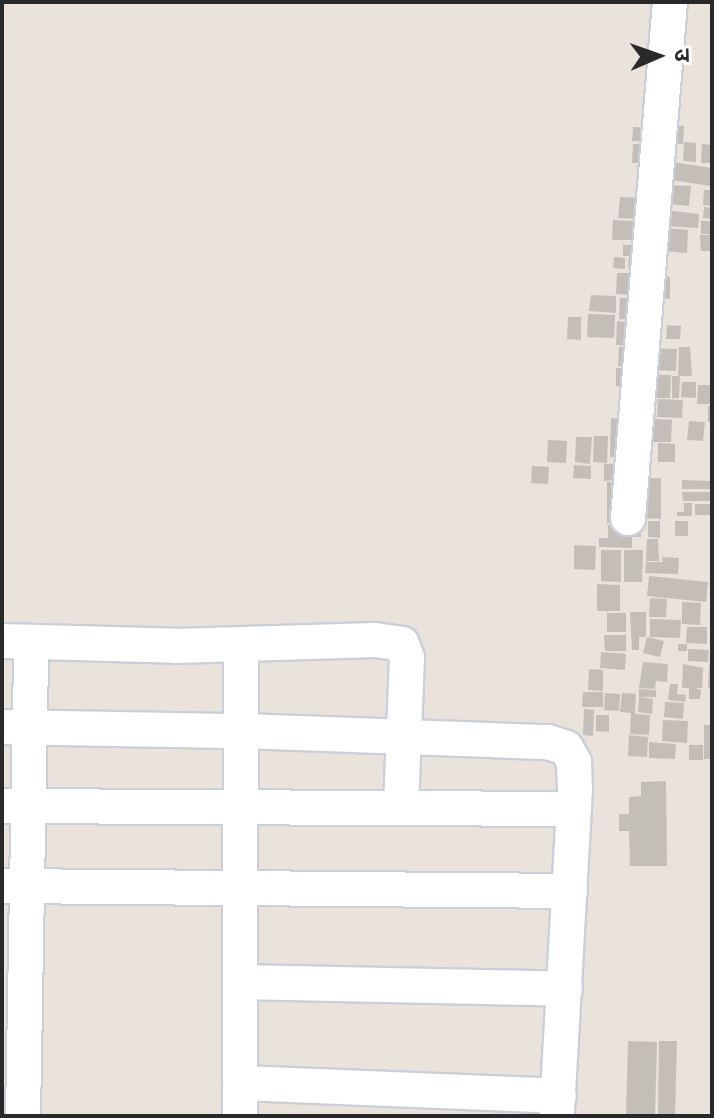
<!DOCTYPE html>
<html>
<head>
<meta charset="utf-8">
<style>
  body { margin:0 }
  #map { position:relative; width:714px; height:1118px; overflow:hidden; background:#eae3dc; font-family:"Fira Sans Condensed","Noto Sans Devanagari",sans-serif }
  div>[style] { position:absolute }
  .building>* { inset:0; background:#c3beb8 }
  .roads { filter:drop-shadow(2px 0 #cbcfda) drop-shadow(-2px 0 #cbcfda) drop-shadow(0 2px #cbcfda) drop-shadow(0 -2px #cbcfda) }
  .minor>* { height:34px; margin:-17px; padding:0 17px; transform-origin:17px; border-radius:17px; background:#fff }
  span { translate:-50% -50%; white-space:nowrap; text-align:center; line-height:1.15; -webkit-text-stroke:8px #fff; paint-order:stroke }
  .frame { position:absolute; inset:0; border:4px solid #292929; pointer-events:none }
  .north { position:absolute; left:618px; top:16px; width:80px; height:80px; -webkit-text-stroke:6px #fff; paint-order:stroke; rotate:88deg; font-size:22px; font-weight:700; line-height:32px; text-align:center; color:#292929 }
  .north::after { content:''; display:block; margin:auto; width:28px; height:36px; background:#292929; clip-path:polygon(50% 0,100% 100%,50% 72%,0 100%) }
</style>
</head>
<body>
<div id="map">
  <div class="building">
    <i style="clip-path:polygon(675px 125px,684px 126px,683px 144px,674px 144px)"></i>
    <i style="clip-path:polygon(633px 127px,657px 128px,656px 142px,632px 141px)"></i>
    <i style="clip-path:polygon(684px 142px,696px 143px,696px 162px,683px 161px)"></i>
    <i style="clip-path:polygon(633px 144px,639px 144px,639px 163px,632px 163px)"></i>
    <i style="clip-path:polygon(702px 144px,712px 145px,712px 163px,701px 163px)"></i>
    <i style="clip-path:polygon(672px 162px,712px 168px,711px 186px,671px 180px)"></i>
    <i style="clip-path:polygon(671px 185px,691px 186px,689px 206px,669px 204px)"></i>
    <i style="clip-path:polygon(704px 190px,712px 190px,712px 206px,703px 205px)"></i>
    <i style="clip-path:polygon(620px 197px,642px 198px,642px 219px,618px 218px)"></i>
    <i style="clip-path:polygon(704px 207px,712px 208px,712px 219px,703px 218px)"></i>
    <i style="clip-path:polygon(664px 210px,699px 214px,698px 228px,663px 226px)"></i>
    <i style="clip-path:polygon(613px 220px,634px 221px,633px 240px,612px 240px)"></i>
    <i style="clip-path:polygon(701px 221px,712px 221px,712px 234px,701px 234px)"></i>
    <i style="clip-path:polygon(667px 228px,688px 230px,687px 253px,665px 251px)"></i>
    <i style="clip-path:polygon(700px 235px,712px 235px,712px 251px,701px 251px)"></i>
    <i style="clip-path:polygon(623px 245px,645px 245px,644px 269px,628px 268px,629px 256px,623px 256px)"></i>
    <i style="clip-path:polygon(614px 257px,625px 258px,625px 269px,613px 268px)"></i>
    <i style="clip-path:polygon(617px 273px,641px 273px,641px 295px,616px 294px)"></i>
    <i style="clip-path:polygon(661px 276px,670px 277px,670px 299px,661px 298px)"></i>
    <i style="clip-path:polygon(591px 295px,616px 296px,616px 313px,589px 311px)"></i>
    <i style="clip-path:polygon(620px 298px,643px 299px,642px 320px,619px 319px)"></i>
    <i style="clip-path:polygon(588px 314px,615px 315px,614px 338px,587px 337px)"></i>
    <i style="clip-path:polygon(568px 317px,581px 317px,581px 340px,567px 339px)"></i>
    <i style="clip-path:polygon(617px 321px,638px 324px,637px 346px,616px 345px)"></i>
    <i style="clip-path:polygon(667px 325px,681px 326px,680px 339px,666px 339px)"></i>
    <i style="clip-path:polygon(619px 347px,635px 348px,634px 367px,618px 366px)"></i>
    <i style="clip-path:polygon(679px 347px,690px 347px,692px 376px,678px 376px)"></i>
    <i style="clip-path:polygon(646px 348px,677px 349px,676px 371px,646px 370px)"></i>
    <i style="clip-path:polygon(616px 368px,635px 368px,635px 387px,616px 386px)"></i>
    <i style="clip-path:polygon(657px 375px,671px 375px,670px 398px,656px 398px)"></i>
    <i style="clip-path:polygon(672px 376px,680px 376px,679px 398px,672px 398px)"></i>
    <i style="clip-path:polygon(682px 382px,696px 382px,696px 398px,681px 397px)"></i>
    <i style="clip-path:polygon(698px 385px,711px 385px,710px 404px,697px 404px)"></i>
    <i style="clip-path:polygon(658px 399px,683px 400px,682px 418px,657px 417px)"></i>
    <i style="clip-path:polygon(708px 406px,712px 406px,712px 422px,708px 422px)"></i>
    <i style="clip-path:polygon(611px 418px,618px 419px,617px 440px,632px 442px,630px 458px,610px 457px)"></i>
    <i style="clip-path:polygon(638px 418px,672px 420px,671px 442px,638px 442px)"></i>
    <i style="clip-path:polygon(689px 421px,705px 422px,703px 441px,687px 440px)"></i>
    <i style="clip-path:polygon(594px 436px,608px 436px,607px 463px,593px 462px)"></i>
    <i style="clip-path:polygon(576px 437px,592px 437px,590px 464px,575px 462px)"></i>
    <i style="clip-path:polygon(548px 440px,567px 441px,566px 463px,547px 462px)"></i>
    <i style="clip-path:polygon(658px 443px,675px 444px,675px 462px,658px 462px)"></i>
    <i style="clip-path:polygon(628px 463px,628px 479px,604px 481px,604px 464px)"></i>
    <i style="clip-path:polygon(574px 465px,591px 466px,591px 479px,573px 478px)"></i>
    <i style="clip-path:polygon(532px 466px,549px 467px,548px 484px,531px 483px)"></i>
    <i style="clip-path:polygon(643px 478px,661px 478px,661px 519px,643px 518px)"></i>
    <i style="clip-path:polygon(682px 480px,712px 481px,712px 489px,682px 489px)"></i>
    <i style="clip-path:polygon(607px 482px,623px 483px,623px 524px,607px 523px)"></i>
    <i style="clip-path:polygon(682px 492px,712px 492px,712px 501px,683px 501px)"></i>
    <i style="clip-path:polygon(684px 503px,692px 503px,692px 516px,677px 516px,677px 512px,684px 512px)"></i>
    <i style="clip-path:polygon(695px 504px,712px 504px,712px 515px,695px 515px)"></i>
    <i style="clip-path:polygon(648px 521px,660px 521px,660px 538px,648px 537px)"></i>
    <i style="clip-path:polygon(675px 521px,688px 521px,688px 536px,675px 536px)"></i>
    <i style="clip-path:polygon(608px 525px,641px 525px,641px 537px,632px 537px,632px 548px,599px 547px,599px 538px,608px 538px)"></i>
    <i style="clip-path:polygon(647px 539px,658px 539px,659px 561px,646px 561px)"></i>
    <i style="clip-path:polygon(574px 545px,596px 546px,595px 570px,574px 569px)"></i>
    <i style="clip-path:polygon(601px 550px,621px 550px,621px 582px,601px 581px)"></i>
    <i style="clip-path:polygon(624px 550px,643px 550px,642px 582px,624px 582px)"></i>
    <i style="clip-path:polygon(662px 557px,679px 558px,678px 574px,645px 573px,646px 562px,663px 562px)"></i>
    <i style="clip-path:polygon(649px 576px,708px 582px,706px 602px,647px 596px)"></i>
    <i style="clip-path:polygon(597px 584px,620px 585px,620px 611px,597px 611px)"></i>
    <i style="clip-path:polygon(650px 598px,667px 599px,666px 617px,649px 617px)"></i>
    <i style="clip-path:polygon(682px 602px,701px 603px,700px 625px,682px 624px)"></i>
    <i style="clip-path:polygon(630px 612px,646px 612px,646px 637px,639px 637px,639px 650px,632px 650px)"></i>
    <i style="clip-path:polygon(607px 613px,626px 613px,626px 632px,607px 632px)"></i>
    <i style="clip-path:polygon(650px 619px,681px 620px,680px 638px,650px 637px)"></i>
    <i style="clip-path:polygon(687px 627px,707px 627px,707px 644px,686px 643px)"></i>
    <i style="clip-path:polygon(604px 635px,626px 635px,626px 651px,605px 651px)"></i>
    <i style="clip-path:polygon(647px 637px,664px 641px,660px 657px,643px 653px)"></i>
    <i style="clip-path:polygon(678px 644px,687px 644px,687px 651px,678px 651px)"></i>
    <i style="clip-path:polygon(688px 649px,709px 650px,708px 662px,688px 661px)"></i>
    <i style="clip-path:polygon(601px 652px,626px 654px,625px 670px,600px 668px)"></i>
    <i style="clip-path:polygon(643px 662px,668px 664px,667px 682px,656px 681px,655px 689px,639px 688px)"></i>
    <i style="clip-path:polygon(683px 664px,703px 668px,702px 688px,695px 688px,701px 690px,700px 699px,689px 699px,689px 688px,682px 688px)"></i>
    <i style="clip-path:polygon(709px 665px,712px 665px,712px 688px,708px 688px)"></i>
    <i style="clip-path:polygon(589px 669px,603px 670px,603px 691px,588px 690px)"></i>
    <i style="clip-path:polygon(670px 684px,678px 684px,677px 694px,686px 695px,685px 702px,668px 700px)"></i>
    <i style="clip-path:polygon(639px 689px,656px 690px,656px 697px,639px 697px)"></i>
    <i style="clip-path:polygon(583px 692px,603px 692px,603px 707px,582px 707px)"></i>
    <i style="clip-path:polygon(605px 693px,620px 694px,619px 711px,604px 710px)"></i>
    <i style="clip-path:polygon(622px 693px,636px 694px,635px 714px,650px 715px,649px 735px,630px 734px,631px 713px,620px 712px)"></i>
    <i style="clip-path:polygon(639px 697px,653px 699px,652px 714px,638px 712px)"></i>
    <i style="clip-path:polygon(665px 702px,684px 703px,683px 719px,664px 717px)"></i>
    <i style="clip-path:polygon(584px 709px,594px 710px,593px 736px,583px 735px)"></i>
    <i style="clip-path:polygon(596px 715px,609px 715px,609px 732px,596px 731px)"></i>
    <i style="clip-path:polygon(663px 720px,688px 721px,687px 743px,662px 741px)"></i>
    <i style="clip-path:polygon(704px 725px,712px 725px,712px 759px,704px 759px)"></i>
    <i style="clip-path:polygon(629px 735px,648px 737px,647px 757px,628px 756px)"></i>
    <i style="clip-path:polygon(649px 742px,676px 744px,675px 759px,649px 758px)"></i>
    <i style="clip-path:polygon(689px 745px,703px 745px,703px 760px,689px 760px)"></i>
    <i style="clip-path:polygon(666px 781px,667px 866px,630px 866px,629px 831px,619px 831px,619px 814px,629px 814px,629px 797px,641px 796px,641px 782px)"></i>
    <i style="clip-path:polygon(628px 1041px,657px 1042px,655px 1116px,626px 1116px)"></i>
    <i style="clip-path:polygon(659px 1041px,677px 1041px,675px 1116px,658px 1116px)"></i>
  </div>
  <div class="roads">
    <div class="minor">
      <i style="left:628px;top:518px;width:518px;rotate:-85.35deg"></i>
      <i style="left:2px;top:641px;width:174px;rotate:1.6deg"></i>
      <i style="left:176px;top:646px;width:199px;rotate:-1.7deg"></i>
      <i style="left:375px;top:640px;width:27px;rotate:8deg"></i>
      <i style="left:402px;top:644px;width:15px;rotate:70deg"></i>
      <i style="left:407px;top:658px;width:150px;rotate:92.3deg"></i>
      <i style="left:2px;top:727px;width:241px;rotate:1deg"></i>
      <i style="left:243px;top:731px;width:305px;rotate:2.1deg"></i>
      <i style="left:548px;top:742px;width:19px;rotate:18deg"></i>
      <i style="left:566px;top:748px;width:16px;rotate:60deg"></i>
      <i style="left:574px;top:762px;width:27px;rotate:88deg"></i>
      <i style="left:575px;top:789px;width:327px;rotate:93.2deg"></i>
      <i style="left:2px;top:806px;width:572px;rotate:0.3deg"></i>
      <i style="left:2px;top:886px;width:568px;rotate:0.5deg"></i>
      <i style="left:243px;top:982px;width:322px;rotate:1.2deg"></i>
      <i style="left:240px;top:1083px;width:319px;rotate:2.3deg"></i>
      <i style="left:23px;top:1116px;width:474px;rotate:-89deg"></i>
      <i style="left:240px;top:1116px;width:471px;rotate:-89.9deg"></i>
    </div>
  </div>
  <div class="frame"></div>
  <div class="north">उ</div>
</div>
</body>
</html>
